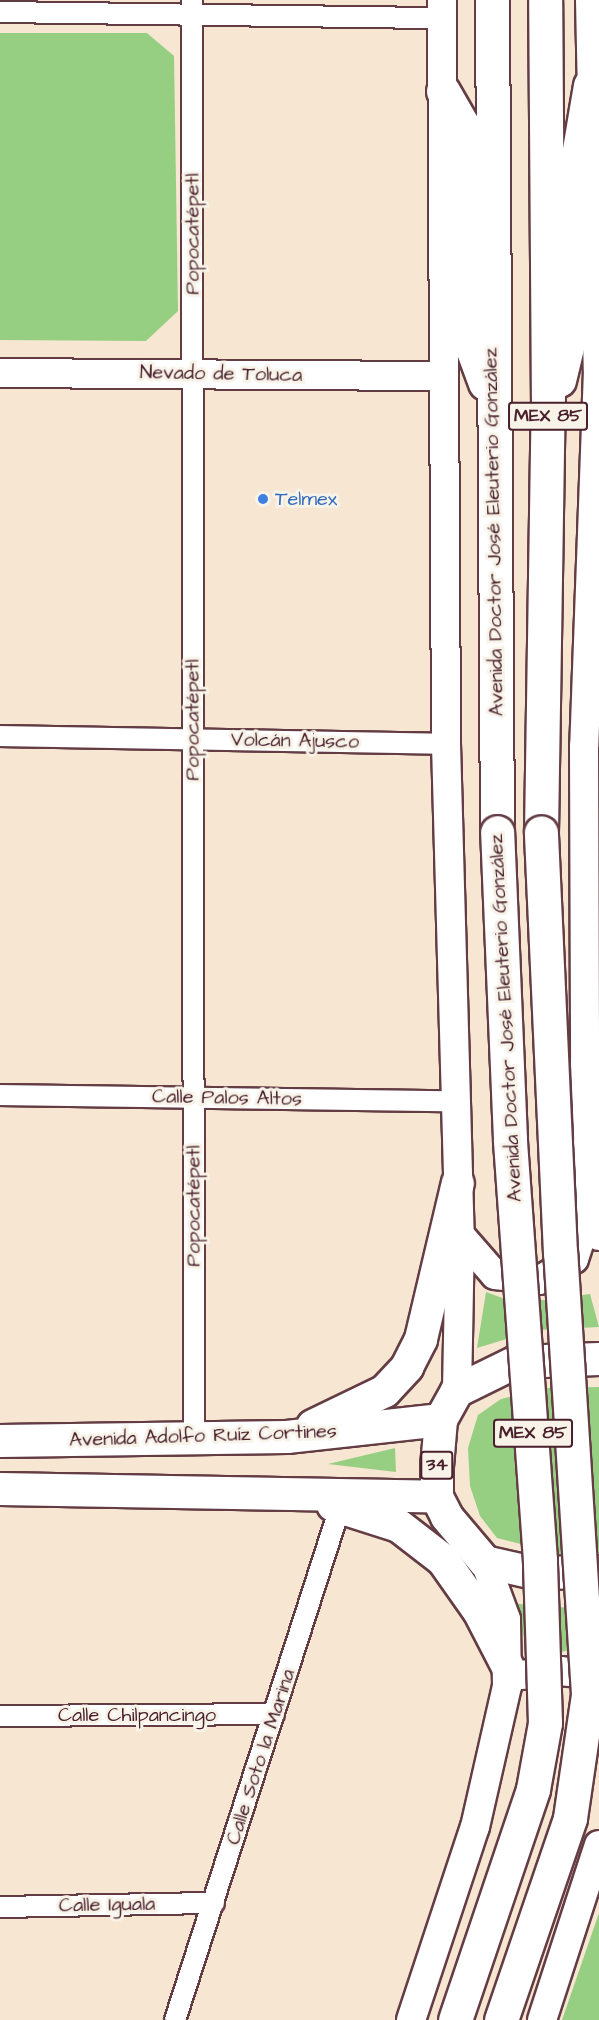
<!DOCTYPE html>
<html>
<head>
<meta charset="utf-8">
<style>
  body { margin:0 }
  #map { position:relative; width:599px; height:2020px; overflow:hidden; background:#f6e6d2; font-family:"Architects Daughter",sans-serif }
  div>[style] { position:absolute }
  .green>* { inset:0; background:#97cf82 }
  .roads { filter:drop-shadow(2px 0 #643d44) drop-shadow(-2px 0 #643d44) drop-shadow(0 2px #643d44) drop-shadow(0 -2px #643d44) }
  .street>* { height:20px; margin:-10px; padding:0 10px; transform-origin:10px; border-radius:10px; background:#fff }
  .secondary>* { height:28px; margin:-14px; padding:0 14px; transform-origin:14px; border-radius:14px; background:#fff }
  .primary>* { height:32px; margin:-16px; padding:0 16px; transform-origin:16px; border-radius:16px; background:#fff }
  .highway>* { height:33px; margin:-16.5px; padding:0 16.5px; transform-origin:16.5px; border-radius:16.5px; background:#fff }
  .bridges { filter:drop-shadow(2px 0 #643d44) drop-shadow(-2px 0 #643d44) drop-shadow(0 2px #643d44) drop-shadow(0 -2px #643d44) }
  .highway-bridge>* { height:33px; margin:-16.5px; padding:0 16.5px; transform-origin:16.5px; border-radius:16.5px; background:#fff }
  .dots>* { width:16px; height:16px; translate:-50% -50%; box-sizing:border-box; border:3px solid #f7f3e8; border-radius:50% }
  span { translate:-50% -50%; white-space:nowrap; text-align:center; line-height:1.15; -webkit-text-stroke:6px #f7f3e8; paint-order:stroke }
  .shield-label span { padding:2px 4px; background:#f7f3e8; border:2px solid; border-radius:4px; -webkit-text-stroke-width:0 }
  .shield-label { font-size:18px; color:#4a1f2b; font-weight:700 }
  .street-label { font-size:20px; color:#4a1f2b }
  .shop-label { font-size:20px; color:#366cbe }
  .left { translate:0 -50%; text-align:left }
</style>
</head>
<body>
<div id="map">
  <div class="green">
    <i style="clip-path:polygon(0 33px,147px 33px,174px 56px,178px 311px,146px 341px,0 340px)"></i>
    <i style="clip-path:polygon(486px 1292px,505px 1299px,545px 1300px,590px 1294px,599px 1327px,537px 1330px,477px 1348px)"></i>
    <i style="clip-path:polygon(599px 1387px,599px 1553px,560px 1554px,497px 1538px,480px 1516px,470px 1486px,468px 1448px,478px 1415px,501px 1399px,546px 1388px)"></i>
    <i style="clip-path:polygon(395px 1448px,396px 1472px,328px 1464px)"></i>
    <i style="clip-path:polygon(514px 1603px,534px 1606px,599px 1609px,570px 1650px,530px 1658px)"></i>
    <i style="clip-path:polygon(599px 1913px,599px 2020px,562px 2020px)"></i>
  </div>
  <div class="roads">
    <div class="street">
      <i style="left:192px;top:0;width:1440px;rotate:89.92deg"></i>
      <i style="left:0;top:12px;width:442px;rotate:0.8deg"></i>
      <i style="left:0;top:736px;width:446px;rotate:1deg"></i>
      <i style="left:0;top:1095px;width:454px;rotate:0.8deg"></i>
      <i style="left:0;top:1716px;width:274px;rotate:-0.4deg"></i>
      <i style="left:0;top:1907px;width:214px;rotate:-1.1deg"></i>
      <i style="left:175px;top:2020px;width:548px;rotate:-72.16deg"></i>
    </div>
    <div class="secondary">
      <i style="left:442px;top:0;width:744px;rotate:89.69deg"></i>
      <i style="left:446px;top:744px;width:491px;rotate:88.4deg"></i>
      <i style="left:460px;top:1235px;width:156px;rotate:91.1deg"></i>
      <i style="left:590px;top:0;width:370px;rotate:88.8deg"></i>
      <i style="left:598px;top:370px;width:376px;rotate:92.1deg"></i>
      <i style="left:584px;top:746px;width:317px;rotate:89.8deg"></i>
      <i style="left:585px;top:1063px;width:142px;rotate:87.6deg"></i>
      <i style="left:591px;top:1205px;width:32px;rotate:76deg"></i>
      <i style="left:0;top:373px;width:442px;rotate:0.4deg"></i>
      <i style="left:460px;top:1235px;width:53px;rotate:48.8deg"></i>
      <i style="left:495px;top:1275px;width:45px;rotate:6.3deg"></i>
      <i style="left:540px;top:1280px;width:40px;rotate:-32deg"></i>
      <i style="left:574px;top:1259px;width:52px;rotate:-71.9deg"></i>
      <i style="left:521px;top:1675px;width:39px;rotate:-6deg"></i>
      <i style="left:560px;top:1671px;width:39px;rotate:6deg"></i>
      <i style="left:411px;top:2020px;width:203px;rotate:-71.7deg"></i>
      <i style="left:475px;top:1827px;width:145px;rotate:-77.2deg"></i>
      <i style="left:507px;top:1686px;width:67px;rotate:-90.9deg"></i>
      <i style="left:506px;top:1619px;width:61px;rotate:-110.2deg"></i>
      <i style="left:542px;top:2020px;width:184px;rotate:-72deg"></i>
    </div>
    <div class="primary">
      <i style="left:589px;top:1147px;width:31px;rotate:71deg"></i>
      <i style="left:599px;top:1359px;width:83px;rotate:177.9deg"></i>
      <i style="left:516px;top:1362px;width:66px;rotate:153.8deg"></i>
      <i style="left:457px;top:1391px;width:33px;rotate:119deg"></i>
      <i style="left:441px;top:1420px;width:47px;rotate:94.9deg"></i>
      <i style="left:437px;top:1467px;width:30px;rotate:90deg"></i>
      <i style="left:437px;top:1497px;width:22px;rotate:63deg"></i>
      <i style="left:447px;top:1517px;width:59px;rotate:49.8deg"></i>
      <i style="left:485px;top:1562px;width:50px;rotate:12.7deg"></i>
      <i style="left:534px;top:1573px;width:65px;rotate:-0.9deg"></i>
      <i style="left:313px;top:1426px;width:80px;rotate:-25.9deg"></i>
      <i style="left:385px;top:1391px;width:33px;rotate:-47deg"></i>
      <i style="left:407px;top:1367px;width:31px;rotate:-63deg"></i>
      <i style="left:421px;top:1339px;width:160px;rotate:-76.7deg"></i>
      <i style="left:0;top:1441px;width:287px;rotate:-0.8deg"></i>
      <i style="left:287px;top:1437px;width:155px;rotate:-6.3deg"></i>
      <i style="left:0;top:1489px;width:437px;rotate:1deg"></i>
      <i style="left:333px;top:1505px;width:69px;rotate:17.7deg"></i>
      <i style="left:399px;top:1526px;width:56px;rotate:37.7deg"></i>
      <i style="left:443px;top:1560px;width:62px;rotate:54.8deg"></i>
      <i style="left:479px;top:1611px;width:65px;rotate:62.7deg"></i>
    </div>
    <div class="highway">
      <i style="left:492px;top:0;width:832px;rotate:89.66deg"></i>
      <i style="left:443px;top:91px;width:38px;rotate:60deg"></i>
      <i style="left:462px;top:124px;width:20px;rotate:79deg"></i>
      <i style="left:466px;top:144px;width:193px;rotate:89.4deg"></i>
      <i style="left:468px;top:337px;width:49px;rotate:69.7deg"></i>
      <i style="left:559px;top:380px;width:64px;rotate:-76.4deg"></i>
      <i style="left:574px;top:318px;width:139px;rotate:-90deg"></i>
      <i style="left:574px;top:179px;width:95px;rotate:-80.3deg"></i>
      <i style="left:541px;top:832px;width:426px;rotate:-89.1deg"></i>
      <i style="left:548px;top:406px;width:406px;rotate:-90.4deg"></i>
    </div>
  </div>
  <div class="bridges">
    <div class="highway-bridge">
      <i style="left:455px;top:2020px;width:244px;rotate:-71.3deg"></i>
      <i style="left:533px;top:1789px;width:67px;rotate:-79.7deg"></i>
      <i style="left:545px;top:1723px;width:163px;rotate:-91.8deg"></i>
      <i style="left:540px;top:1560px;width:422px;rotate:-94.1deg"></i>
      <i style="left:510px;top:1139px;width:307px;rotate:-92.4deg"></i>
      <i style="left:501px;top:2020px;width:213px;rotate:-71.1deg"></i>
      <i style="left:570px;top:1818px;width:125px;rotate:-81.7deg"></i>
      <i style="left:588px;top:1694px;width:442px;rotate:-93.6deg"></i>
      <i style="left:560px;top:1253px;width:421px;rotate:-92.6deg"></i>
    </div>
  </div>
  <div class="dots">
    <i style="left:263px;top:499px;background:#3f7fe0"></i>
  </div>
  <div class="shield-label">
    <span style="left:548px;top:416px">MEX 85</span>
    <span style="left:533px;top:1433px">MEX 85</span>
    <span style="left:437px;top:1465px">34</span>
  </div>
  <div class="street-label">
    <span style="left:193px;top:234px;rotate:-90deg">Popocatépetl</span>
    <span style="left:221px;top:374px;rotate:1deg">Nevado de Toluca</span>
    <span style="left:494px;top:532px;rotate:-91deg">Avenida Doctor José Eleuterio González</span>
    <span style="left:193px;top:720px;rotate:-90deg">Popocatépetl</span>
    <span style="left:295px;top:741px;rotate:1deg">Volcán Ajusco</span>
    <span style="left:506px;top:1018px;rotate:-93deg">Avenida Doctor José Eleuterio González</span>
    <span style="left:227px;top:1098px;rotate:1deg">Calle Palos Altos</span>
    <span style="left:194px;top:1206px;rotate:-90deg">Popocatépetl</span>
    <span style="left:203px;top:1436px;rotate:-2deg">Avenida Adolfo Ruíz Cortines</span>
    <span style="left:137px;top:1715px">Calle Chilpancingo</span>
    <span style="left:261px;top:1757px;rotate:-72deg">Calle Soto la Marina</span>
    <span style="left:107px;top:1905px;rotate:-1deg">Calle Iguala</span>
  </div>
  <div class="shop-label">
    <span class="left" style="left:275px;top:499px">Telmex</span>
  </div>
</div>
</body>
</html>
